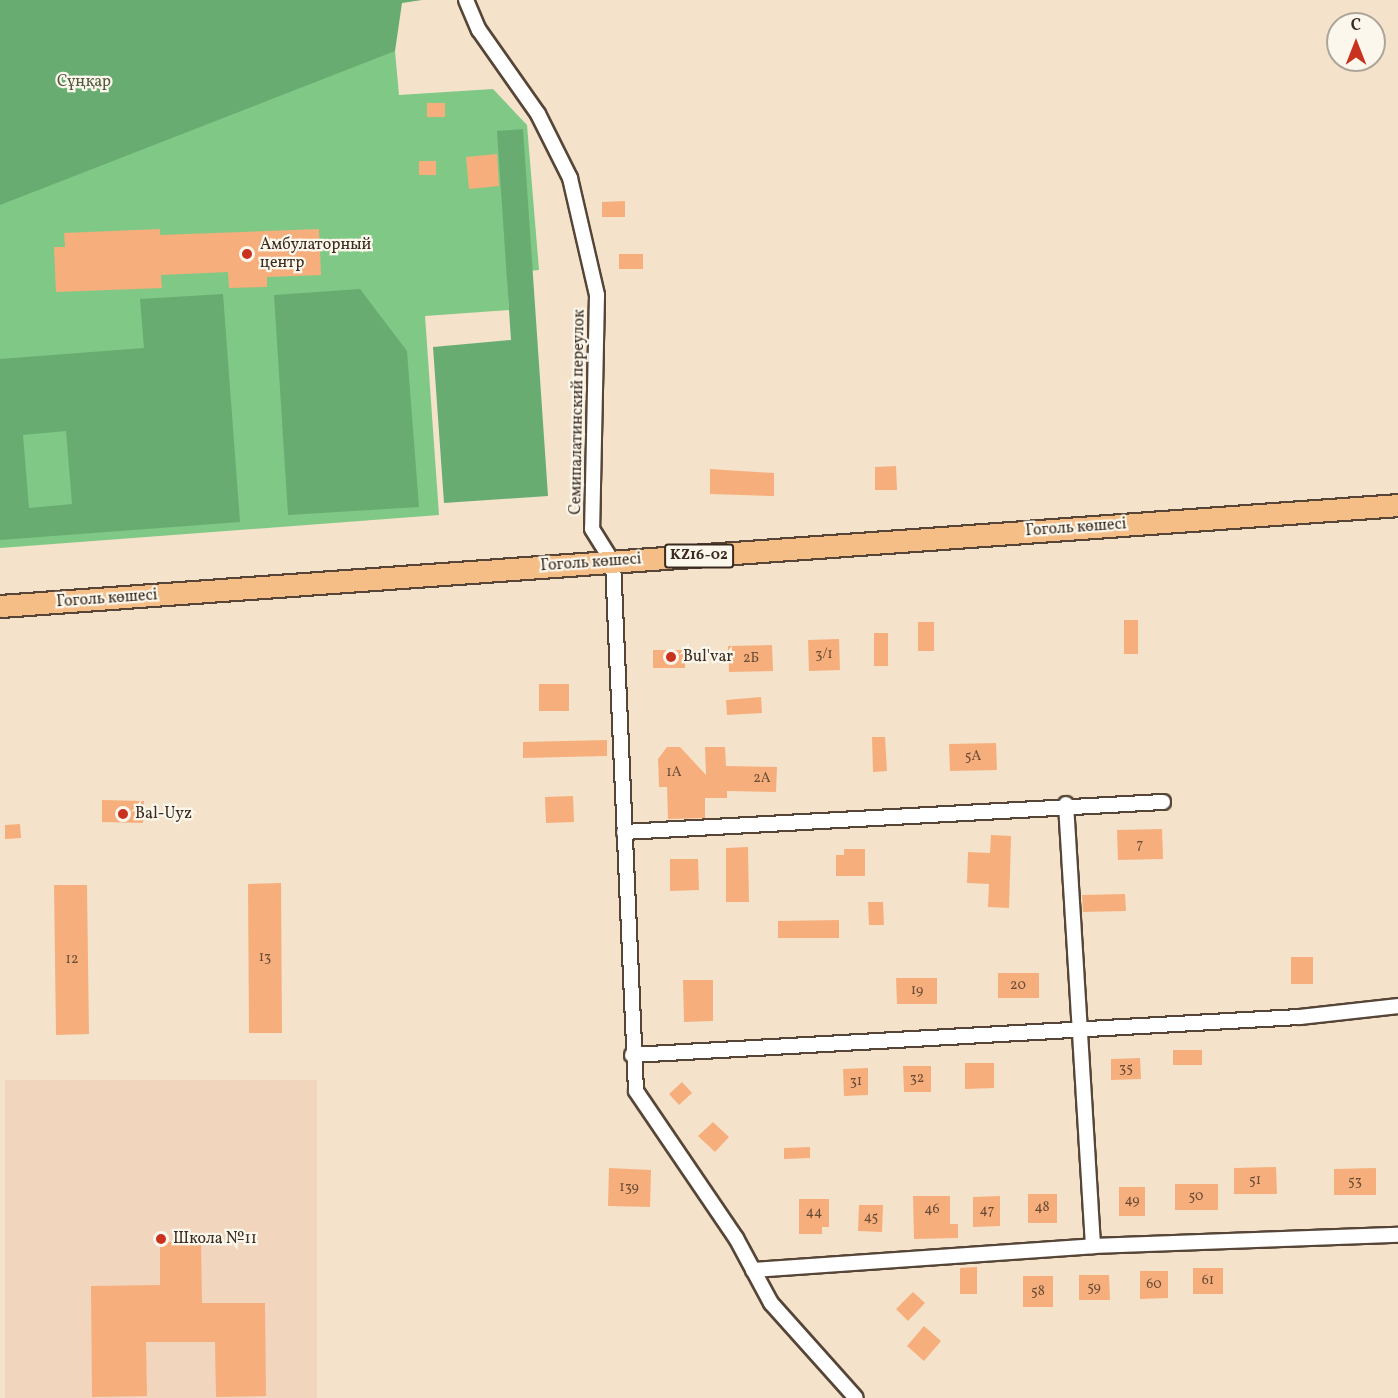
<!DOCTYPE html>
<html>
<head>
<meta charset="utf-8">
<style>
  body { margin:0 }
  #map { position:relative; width:1398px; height:1398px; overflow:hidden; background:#f4e3ca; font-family:Vollkorn,serif }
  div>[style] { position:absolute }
  .built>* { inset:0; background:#f1d5bd }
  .green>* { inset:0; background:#80c885 }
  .forest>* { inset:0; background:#68ac72 }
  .building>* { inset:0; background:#f6af7c }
  .roads { filter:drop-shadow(2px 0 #574638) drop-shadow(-2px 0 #574638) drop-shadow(0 2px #574638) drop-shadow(0 -2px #574638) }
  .minor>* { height:14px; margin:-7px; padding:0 7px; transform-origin:7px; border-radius:7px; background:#fff }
  .primary>* { height:21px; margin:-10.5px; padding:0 10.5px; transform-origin:10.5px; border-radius:10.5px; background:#f6be87 }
  .dots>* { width:16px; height:16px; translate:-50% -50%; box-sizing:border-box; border:3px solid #fbf7ec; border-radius:50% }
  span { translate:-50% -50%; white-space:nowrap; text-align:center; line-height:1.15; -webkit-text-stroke:4.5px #fbf7ec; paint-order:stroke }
  .number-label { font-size:14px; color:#6a4b36 }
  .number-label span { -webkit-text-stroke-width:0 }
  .shield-label span { padding:2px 4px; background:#fbf7ec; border:2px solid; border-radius:4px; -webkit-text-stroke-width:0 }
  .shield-label { font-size:15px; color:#3b2a1e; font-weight:700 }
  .park-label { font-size:16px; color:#50593d }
  .poi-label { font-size:16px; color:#3b2a1e }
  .left { translate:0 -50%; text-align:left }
  .street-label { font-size:16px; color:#3b2a1e }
  .north { position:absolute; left:1326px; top:12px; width:60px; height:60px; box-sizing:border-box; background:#fbf7ec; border:2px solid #aea59a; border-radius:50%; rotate:0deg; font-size:16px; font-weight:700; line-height:24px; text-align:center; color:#3b2a1e }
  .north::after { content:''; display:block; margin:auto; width:21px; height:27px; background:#c8321e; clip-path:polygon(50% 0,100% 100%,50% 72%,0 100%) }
</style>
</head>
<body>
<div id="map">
  <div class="built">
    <i style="clip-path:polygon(5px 1080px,317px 1080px,317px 1398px,5px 1398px)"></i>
  </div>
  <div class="green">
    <i style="clip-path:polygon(0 0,395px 51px,399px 95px,493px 89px,527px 125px,539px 270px,507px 273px,509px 310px,425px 316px,439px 515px,0 548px)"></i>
  </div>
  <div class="forest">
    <i style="clip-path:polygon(0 0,422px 0,402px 3px,395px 51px,0 205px)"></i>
    <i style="clip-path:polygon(523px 129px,548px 496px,444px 503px,433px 347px,511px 340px,497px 131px)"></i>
    <i style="clip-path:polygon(360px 289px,407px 351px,419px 507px,288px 515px,274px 295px)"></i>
    <i style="clip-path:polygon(evenodd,223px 294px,240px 522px,0 540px,0 359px,144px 348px,140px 299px,223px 294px,66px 431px,72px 504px,29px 508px,23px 435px,66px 431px)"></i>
  </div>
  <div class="building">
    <i style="clip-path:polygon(427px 103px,445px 103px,445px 117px,427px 117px)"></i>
    <i style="clip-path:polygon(497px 154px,499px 186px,469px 189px,466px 157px)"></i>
    <i style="clip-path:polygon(419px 161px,436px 161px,436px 175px,419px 175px)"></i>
    <i style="clip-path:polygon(625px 201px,625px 217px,602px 217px,602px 202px)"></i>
    <i style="clip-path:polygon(160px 229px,160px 235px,319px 229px,321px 275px,267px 277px,267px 287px,229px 288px,228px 272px,161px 275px,162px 288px,56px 292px,54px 247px,65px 247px,64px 233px)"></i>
    <i style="clip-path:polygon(619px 254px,643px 254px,643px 269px,619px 269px)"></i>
    <i style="clip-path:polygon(896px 466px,897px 490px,875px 490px,875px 467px)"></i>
    <i style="clip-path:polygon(710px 469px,774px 473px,774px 496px,710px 494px)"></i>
    <i style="clip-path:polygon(1124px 620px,1138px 620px,1138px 654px,1124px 654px)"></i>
    <i style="clip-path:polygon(918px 622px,934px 622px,934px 651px,918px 651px)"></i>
    <i style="clip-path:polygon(874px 633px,888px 633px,888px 666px,874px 666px)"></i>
    <i style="clip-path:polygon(839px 639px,840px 670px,809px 671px,808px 640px)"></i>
    <i style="clip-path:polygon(772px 645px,773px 671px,729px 672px,728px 646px)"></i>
    <i style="clip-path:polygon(653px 650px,685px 650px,685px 668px,653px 668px)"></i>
    <i style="clip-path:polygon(539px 684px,569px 684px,569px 711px,539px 711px)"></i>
    <i style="clip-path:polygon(761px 697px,762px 713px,727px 715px,726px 700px)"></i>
    <i style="clip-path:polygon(872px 737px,885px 737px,887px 771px,873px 772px)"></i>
    <i style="clip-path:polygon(607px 740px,607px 756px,523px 758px,523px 742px)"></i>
    <i style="clip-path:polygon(996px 743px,997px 770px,950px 771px,949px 744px)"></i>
    <i style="clip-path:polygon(667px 747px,680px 747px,706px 775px,705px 747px,725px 747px,726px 766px,777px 767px,776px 792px,727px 791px,727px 798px,705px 798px,705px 818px,668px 819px,667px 787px,659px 787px,658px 759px)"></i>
    <i style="clip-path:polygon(573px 796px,574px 822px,546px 823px,545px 797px)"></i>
    <i style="clip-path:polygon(102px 800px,144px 801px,143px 823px,102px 822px)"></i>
    <i style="clip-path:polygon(20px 824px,21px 838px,5px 839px,5px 825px)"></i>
    <i style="clip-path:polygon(1162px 829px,1163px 859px,1118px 860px,1117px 830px)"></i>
    <i style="clip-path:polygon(991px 835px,1011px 836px,1009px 908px,988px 907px,989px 884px,967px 883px,968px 852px,990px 853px)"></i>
    <i style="clip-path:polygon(748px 847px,749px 902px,726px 902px,726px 848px)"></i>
    <i style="clip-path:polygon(844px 849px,865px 849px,865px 876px,836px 876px,836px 855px,844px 855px)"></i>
    <i style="clip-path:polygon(670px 859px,698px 859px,699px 890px,670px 891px)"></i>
    <i style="clip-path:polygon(281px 883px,282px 1033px,249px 1033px,248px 884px)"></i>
    <i style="clip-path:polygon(54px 885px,87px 885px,89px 1034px,56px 1035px)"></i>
    <i style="clip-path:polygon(1125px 894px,1126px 911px,1083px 912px,1082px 895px)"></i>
    <i style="clip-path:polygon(868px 902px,883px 902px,884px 925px,869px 925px)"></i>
    <i style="clip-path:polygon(839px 920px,839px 938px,778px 938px,778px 921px)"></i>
    <i style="clip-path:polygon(1291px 957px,1313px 957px,1313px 984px,1291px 984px)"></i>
    <i style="clip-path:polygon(998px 973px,1039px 973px,1039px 998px,998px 998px)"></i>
    <i style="clip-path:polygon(896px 978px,937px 978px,937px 1004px,897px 1004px)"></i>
    <i style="clip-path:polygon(683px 980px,713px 980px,713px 1021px,684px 1022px)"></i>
    <i style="clip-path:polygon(1173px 1050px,1202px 1050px,1202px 1065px,1173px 1065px)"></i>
    <i style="clip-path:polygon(1140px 1058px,1141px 1079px,1111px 1080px,1111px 1059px)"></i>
    <i style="clip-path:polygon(965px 1063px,994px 1063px,994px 1088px,965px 1089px)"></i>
    <i style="clip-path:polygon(903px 1066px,931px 1066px,931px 1092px,904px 1092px)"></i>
    <i style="clip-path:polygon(868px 1068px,868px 1095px,844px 1096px,843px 1069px)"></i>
    <i style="clip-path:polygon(682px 1082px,692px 1093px,679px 1105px,669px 1094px)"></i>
    <i style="clip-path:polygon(713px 1122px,729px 1137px,715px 1152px,698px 1136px)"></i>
    <i style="clip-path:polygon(810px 1147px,810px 1158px,784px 1159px,784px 1148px)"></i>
    <i style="clip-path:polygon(1276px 1167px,1277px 1194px,1234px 1194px,1234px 1168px)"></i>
    <i style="clip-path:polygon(609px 1168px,651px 1170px,650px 1207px,608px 1206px)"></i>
    <i style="clip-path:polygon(1376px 1168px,1376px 1195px,1334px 1195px,1334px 1169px)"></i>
    <i style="clip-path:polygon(1175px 1184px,1218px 1184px,1218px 1210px,1175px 1210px)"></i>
    <i style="clip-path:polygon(1119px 1187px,1145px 1187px,1145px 1216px,1119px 1216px)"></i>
    <i style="clip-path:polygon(1028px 1194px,1057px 1194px,1057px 1223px,1028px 1223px)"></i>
    <i style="clip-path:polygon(913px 1196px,950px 1196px,950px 1224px,958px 1224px,958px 1238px,914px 1239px)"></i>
    <i style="clip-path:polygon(1000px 1196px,1000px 1226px,973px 1227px,973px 1197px)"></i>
    <i style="clip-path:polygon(799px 1199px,829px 1199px,829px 1227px,822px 1227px,822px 1234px,799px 1234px)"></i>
    <i style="clip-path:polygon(859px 1205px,883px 1205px,882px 1232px,858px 1231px)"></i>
    <i style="clip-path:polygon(160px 1242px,201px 1242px,202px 1303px,265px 1303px,266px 1396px,216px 1397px,215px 1342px,146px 1342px,147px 1396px,92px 1397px,91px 1286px,160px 1285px)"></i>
    <i style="clip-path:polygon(977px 1267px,977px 1294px,960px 1294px,960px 1268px)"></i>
    <i style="clip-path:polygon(1193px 1268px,1223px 1268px,1223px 1294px,1193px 1294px)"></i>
    <i style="clip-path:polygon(1140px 1271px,1168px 1271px,1168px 1298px,1140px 1299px)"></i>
    <i style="clip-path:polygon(1079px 1275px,1109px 1275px,1110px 1300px,1079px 1300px)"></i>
    <i style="clip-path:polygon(1023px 1276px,1053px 1276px,1053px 1307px,1023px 1307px)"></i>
    <i style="clip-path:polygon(913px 1292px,925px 1303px,908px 1321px,896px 1309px)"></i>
    <i style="clip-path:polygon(924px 1326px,941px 1341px,924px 1361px,907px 1346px)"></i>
  </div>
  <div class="roads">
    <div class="minor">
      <i style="left:466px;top:0;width:33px;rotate:67deg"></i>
      <i style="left:479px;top:30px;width:103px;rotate:54.9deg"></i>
      <i style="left:538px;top:114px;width:72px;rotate:63.4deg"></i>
      <i style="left:570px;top:178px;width:120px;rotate:77deg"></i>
      <i style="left:597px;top:295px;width:234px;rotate:91.2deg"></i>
      <i style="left:592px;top:529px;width:39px;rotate:58deg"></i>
      <i style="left:613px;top:562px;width:529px;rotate:87.51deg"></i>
      <i style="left:636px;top:1091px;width:178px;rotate:55.8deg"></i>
      <i style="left:736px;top:1238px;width:74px;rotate:61.7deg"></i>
      <i style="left:771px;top:1303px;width:127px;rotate:48.2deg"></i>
      <i style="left:1066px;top:804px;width:443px;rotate:86.5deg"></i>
      <i style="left:624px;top:832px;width:540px;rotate:-3.19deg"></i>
      <i style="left:632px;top:1055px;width:669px;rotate:-3.26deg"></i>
      <i style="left:1300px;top:1017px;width:99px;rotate:-6.4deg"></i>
      <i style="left:753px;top:1270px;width:341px;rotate:-4deg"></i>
      <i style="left:1093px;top:1246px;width:305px;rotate:-2.1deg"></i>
    </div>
    <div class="primary">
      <i style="left:0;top:606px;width:1402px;rotate:-4.13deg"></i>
    </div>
  </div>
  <div class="dots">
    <i style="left:247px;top:254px;background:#c8321e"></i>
    <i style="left:671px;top:657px;background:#c8321e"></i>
    <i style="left:123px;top:814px;background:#c8321e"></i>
    <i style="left:161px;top:1239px;background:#c8321e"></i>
  </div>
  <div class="number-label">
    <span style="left:824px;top:655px">3/1</span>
    <span style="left:751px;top:659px">2Б</span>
    <span style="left:973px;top:757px">5А</span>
    <span style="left:674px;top:773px">1А</span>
    <span style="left:762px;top:779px">2А</span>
    <span style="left:1140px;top:845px">7</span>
    <span style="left:265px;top:958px">13</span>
    <span style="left:72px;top:960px">12</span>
    <span style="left:1018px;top:986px">20</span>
    <span style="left:917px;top:991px">19</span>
    <span style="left:1126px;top:1069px">35</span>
    <span style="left:917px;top:1079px">32</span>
    <span style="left:856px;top:1082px">31</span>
    <span style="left:1255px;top:1181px">51</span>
    <span style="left:1355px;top:1182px">53</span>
    <span style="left:629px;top:1188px">139</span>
    <span style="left:1196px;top:1197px">50</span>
    <span style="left:1132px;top:1201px">49</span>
    <span style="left:1042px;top:1208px">48</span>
    <span style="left:932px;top:1210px">46</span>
    <span style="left:987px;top:1211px">47</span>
    <span style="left:814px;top:1213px">44</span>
    <span style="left:871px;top:1218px">45</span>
    <span style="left:1208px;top:1281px">61</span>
    <span style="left:1154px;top:1285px">60</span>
    <span style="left:1094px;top:1288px">59</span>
    <span style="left:1038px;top:1292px">58</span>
  </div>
  <div class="shield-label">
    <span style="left:699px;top:556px">KZ16-02</span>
  </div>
  <div class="park-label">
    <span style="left:84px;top:82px">Сұңқар</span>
  </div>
  <div class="poi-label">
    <span class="left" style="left:260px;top:254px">Амбулаторный<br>центр</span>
    <span class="left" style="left:683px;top:657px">Bul'var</span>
    <span class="left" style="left:135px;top:814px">Bal-Uyz</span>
    <span class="left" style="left:173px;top:1239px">Школа №11</span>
  </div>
  <div class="street-label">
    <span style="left:578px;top:412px;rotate:-89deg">Семипалатинский переулок</span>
    <span style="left:1076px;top:528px;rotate:-4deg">Гоголь көшесі</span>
    <span style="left:591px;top:563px;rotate:-4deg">Гоголь көшесі</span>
    <span style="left:107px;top:599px;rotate:-4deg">Гоголь көшесі</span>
  </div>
  <div class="north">С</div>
</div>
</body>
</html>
